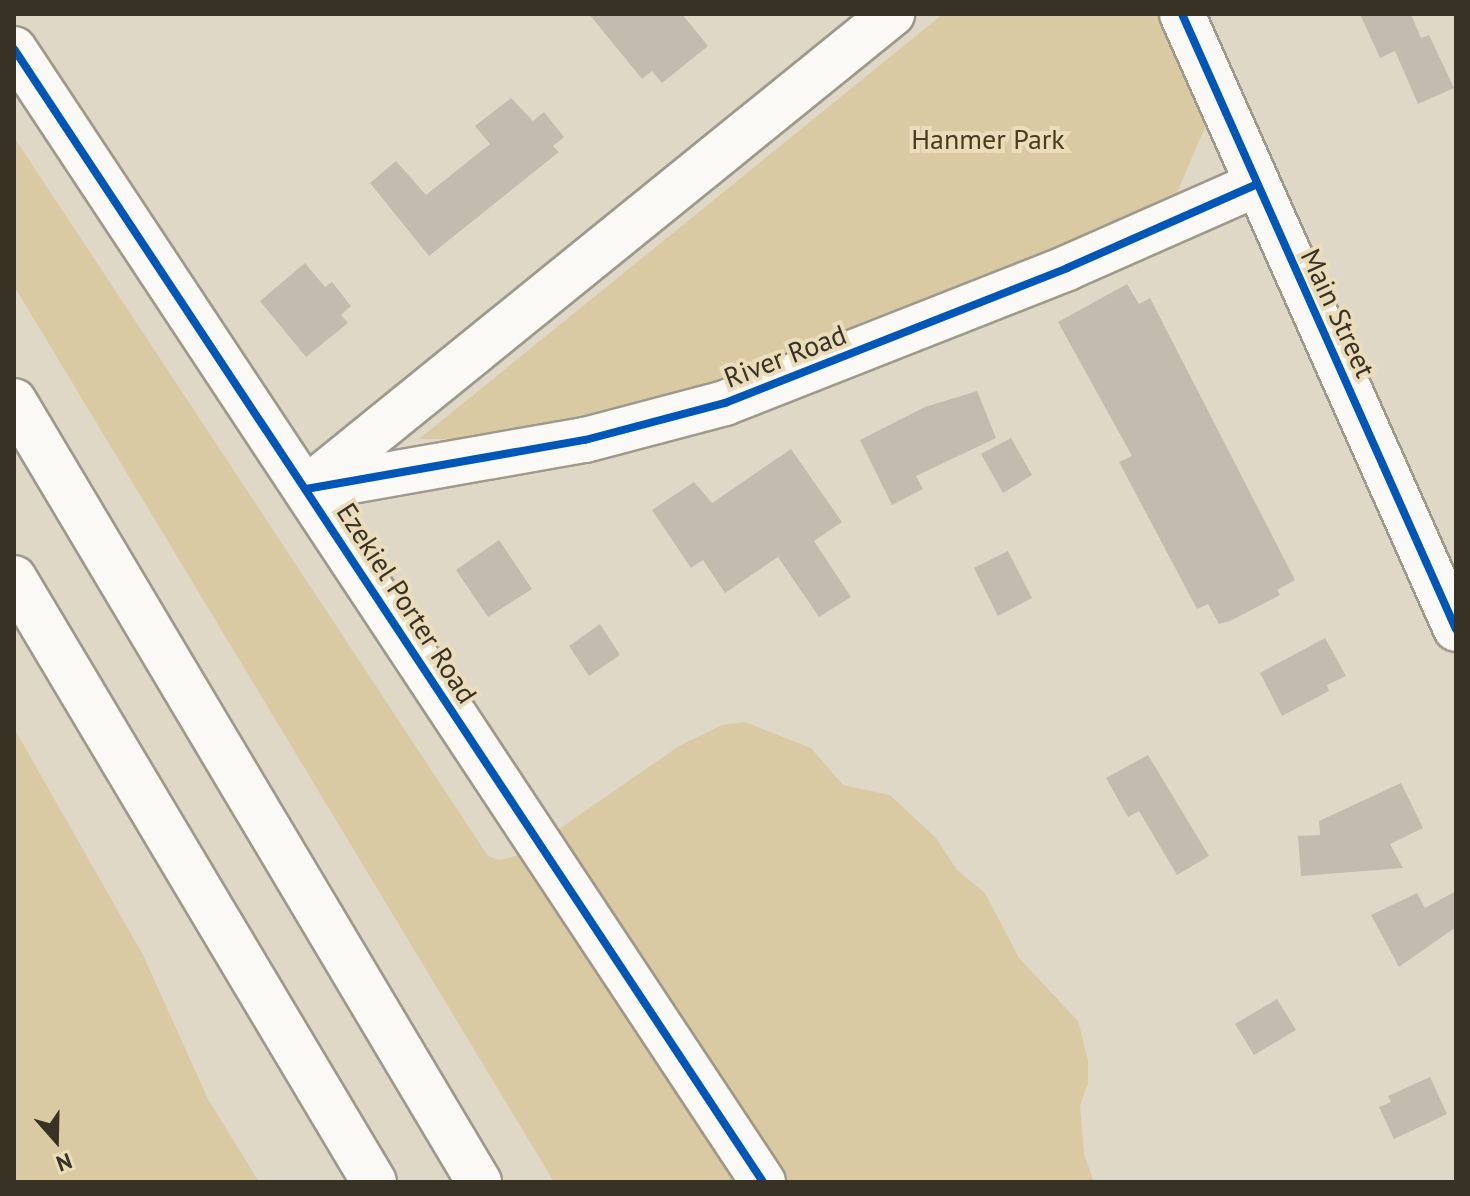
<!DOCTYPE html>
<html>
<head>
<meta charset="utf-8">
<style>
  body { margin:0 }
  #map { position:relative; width:1470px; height:1196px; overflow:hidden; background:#e0d8c6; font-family:"PT Sans",sans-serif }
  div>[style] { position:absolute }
  .green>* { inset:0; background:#dacaa4 }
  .building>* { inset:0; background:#c4bbaf }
  .roads { filter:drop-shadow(2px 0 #9f998b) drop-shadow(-2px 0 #9f998b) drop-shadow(0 2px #9f998b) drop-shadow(0 -2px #9f998b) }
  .minor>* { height:44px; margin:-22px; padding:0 22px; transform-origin:22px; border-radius:22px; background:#faf9f6 }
  .highway>* { height:44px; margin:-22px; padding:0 22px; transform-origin:22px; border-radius:22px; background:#faf9f6 }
  .cycleway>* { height:8px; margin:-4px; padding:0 4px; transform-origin:4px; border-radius:4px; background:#0057b8 }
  span { translate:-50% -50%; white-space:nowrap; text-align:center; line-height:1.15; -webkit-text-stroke:8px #ebddbb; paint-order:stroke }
  .park-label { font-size:28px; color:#493c1c }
  .street-label { font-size:28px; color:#383225 }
  .frame { position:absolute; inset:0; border:16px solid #383225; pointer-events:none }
  .north { position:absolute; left:16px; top:1100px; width:80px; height:80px; -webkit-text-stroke:6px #ebddbb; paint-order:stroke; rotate:160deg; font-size:22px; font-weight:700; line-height:32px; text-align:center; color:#383225 }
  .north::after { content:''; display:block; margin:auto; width:28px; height:36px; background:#383225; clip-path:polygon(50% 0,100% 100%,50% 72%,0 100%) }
</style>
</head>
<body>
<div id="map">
  <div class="green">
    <i style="clip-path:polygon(943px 14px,1160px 14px,1205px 127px,1174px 200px,670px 398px,461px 439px,419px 439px)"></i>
    <i style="clip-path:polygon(14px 137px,488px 856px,500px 860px,523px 854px,679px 746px,722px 725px,745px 722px,811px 748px,843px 785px,890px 795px,936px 838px,957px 870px,985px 893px,1019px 958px,1078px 1021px,1088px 1060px,1088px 1084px,1080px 1105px,1084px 1154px,1094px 1182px,554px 1182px,14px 286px)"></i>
    <i style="clip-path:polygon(14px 728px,143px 955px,208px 1099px,259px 1182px,14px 1182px)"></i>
  </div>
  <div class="building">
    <i style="clip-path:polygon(589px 14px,682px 14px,708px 46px,662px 83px,652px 71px,642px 79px)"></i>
    <i style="clip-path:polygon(1360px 14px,1411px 14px,1421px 38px,1429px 35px,1454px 88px,1418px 104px,1395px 51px,1380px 58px)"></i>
    <i style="clip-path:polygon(511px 98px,533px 121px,544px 112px,564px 137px,553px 146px,559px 152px,429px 256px,370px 183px,396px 161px,426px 195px,490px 144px,475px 126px)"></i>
    <i style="clip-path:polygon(305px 263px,325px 287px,332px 282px,351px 306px,341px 315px,348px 323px,306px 357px,260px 301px)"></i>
    <i style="clip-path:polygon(1127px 284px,1139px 304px,1150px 298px,1295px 580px,1277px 590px,1280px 595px,1230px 621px,1219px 624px,1208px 604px,1197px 609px,1119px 462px,1132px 456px,1058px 322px)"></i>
    <i style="clip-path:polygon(977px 391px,996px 438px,916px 476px,923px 489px,892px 505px,860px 440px,925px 407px)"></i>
    <i style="clip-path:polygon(1011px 438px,1032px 475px,1003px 493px,981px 454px)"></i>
    <i style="clip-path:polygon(791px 449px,842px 522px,814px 541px,851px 597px,819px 617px,778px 557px,725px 593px,703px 560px,691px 568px,652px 510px,694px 482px,712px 503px)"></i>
    <i style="clip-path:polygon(499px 540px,532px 589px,488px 617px,456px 570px)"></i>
    <i style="clip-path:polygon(1008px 551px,1032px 598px,998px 616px,974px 568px)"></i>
    <i style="clip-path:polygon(600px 624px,620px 655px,589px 676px,569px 646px)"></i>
    <i style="clip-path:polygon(1325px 638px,1346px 676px,1327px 685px,1329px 691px,1282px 716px,1260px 673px)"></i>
    <i style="clip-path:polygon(1148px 755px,1209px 856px,1177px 875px,1139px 811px,1128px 817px,1106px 778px)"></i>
    <i style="clip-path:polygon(1401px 783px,1423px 828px,1390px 844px,1403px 868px,1301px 876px,1298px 836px,1320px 835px,1319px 821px)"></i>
    <i style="clip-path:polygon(1456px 891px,1456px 927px,1399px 967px,1371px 915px,1417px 893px,1425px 908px)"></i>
    <i style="clip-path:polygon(1277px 999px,1296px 1030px,1254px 1055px,1235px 1024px)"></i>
    <i style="clip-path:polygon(1430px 1077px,1447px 1114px,1394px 1139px,1379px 1107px,1391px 1102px,1388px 1096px)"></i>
  </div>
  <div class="roads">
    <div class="minor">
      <i style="left:1182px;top:14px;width:673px;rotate:65.99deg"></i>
      <i style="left:14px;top:49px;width:1358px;rotate:56.53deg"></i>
      <i style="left:308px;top:487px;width:752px;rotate:-39.01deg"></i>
      <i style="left:306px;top:489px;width:283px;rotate:-10deg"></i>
      <i style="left:585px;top:440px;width:145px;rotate:-14.8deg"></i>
      <i style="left:725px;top:403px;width:368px;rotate:-21.5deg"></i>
      <i style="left:1067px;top:268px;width:206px;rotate:-23.8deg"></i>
    </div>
    <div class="highway">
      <i style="left:14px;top:401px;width:909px;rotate:59.23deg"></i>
      <i style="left:14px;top:578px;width:703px;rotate:59.2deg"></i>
    </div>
  </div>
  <div class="cycleway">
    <i style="left:1182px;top:14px;width:673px;rotate:65.99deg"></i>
    <i style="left:14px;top:49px;width:1358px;rotate:56.53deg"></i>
    <i style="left:306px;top:489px;width:283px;rotate:-10deg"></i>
    <i style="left:585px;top:440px;width:145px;rotate:-14.8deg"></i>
    <i style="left:725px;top:403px;width:368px;rotate:-21.5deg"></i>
    <i style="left:1067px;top:268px;width:206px;rotate:-23.8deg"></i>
  </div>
  <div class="park-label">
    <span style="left:988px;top:139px">Hanmer Park</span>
  </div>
  <div class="street-label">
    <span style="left:1338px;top:313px;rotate:65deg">Main Street</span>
    <span style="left:785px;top:356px;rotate:-21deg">River Road</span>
    <span style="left:407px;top:603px;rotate:57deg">Ezekiel Porter Road</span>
  </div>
  <div class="frame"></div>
  <div class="north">N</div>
</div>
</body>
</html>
